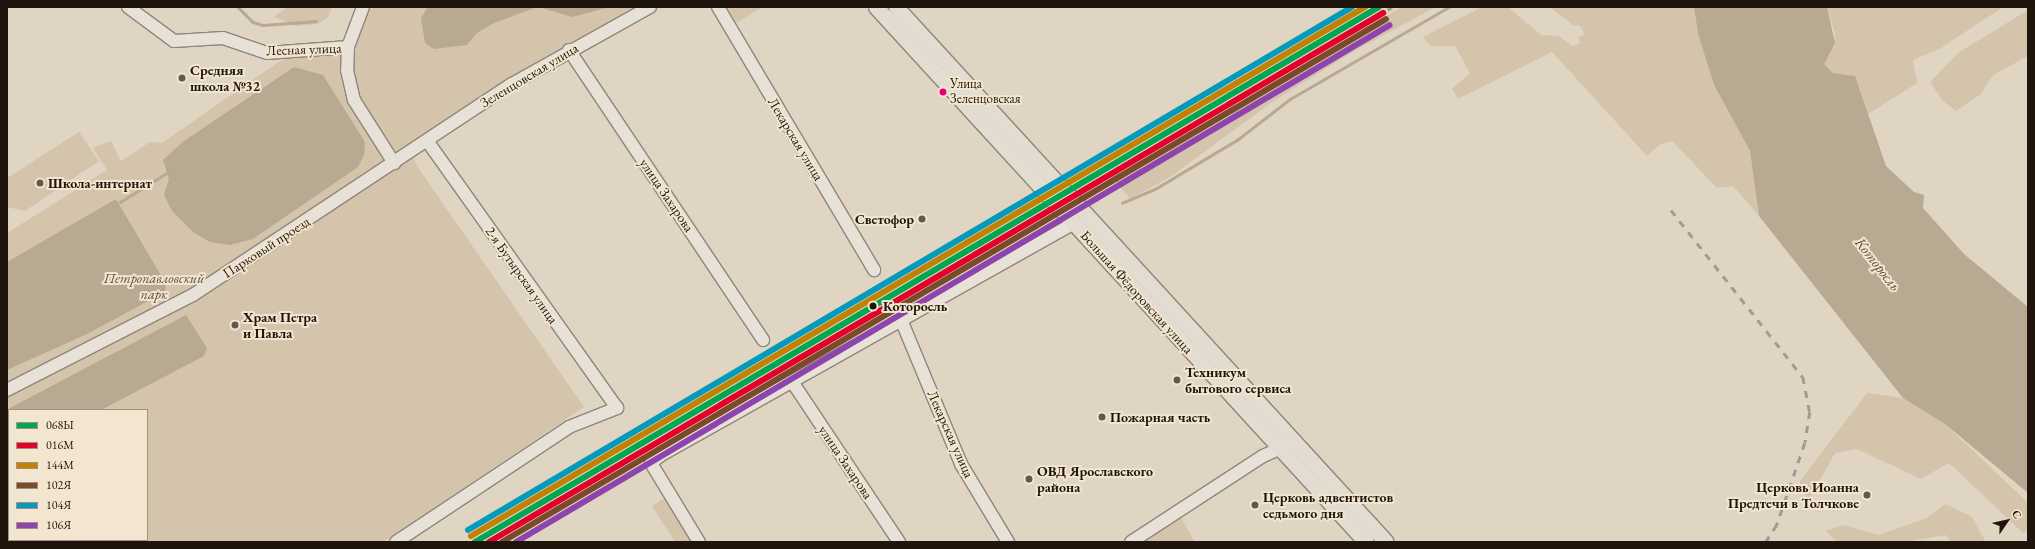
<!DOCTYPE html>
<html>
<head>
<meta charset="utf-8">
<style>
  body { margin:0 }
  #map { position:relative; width:2035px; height:549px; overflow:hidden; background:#e0d5c3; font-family:"EB Garamond",serif }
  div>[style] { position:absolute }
  .green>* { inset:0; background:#d4c4ac }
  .water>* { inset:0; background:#b8a992 }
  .stream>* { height:2.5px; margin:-1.25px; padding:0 1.25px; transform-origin:1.25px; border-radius:1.25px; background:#b8a992 }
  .roads { filter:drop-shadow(1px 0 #8e867b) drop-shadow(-1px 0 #8e867b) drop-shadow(0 1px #8e867b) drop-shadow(0 -1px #8e867b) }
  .minor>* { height:12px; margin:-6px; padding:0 6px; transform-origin:6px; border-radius:6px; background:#e7e1d7 }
  .major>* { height:15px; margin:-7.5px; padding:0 7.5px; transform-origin:7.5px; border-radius:7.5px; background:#e3dcd1 }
  .rail>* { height:2.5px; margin-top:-1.25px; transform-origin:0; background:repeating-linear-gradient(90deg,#a19b93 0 7px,transparent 0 14px) }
  .rail-1>* { height:6px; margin:-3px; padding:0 3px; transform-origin:3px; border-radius:3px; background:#00a651 }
  .rail-2>* { height:6px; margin:-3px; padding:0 3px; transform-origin:3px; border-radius:3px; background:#e4002b }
  .rail-3>* { height:6px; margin:-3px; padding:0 3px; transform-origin:3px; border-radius:3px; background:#c18203 }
  .rail-4>* { height:6px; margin:-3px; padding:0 3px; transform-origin:3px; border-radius:3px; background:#7a4b2a }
  .rail-5>* { height:6px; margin:-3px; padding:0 3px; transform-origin:3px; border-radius:3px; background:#039abb }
  .rail-6>* { height:6px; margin:-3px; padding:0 3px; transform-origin:3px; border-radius:3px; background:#8e44ad }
  .dots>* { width:11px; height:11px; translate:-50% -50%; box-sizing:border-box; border:2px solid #f3e6d0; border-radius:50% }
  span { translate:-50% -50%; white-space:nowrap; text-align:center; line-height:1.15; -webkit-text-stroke:4px #f3e6d0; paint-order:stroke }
  .bus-label { font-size:13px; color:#20150d }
  .left { translate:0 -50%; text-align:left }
  .street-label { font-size:14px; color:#20150d }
  .poi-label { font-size:14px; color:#20150d; font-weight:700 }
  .right { translate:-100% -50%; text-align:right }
  .park-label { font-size:14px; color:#5c4e3e; font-style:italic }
  .stop-label { font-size:14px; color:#20150d; font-weight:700 }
  .water-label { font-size:15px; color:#56493a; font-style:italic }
  .frame { position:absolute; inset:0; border:8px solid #20150d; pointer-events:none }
  .legend { position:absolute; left:8px; top:409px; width:140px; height:132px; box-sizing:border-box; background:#f3e6d0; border:1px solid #9f9282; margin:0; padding:5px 7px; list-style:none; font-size:12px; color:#20150d }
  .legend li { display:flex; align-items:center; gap:8px; height:20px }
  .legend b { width:20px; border:1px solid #9f9282 }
  .north { position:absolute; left:1987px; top:501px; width:40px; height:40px; -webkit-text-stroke:3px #f3e6d0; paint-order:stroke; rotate:56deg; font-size:11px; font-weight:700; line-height:16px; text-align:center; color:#20150d }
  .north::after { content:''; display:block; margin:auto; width:14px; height:18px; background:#20150d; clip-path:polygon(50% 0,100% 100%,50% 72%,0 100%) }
</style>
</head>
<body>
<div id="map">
  <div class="green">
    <i style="clip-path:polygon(287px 7px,332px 7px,328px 17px,318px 24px,297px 26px,274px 17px)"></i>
    <i style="clip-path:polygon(evenodd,368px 7px,642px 7px,414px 143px,413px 158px,419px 169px,584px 407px,383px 542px,7px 542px,7px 233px,107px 170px,93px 148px,111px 141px,121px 161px,150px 142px,162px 143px,287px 56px,354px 39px,368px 7px,9px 410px,147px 410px,147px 540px,9px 540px,9px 410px)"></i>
    <i style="clip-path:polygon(727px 7px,763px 7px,736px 23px)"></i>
    <i style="clip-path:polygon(1402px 7px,1436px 7px,1354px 51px,1271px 103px,1170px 177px,1130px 199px,1111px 177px)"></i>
    <i style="clip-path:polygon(1482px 7px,1508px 7px,1541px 35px,1559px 36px,1572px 46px,1580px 44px,1579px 37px,1585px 34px,1579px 25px,1574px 26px,1550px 7px,1694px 7px,1698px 34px,1714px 85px,1750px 151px,1759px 216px,1733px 186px,1717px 188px,1672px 141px,1659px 145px,1647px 156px,1552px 52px,1458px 99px,1452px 89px,1470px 73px,1455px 46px,1430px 46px,1423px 37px)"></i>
    <i style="clip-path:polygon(1827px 7px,2003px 7px,1941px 48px,1913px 60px,1917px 83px,1868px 114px,1855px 76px,1833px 73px,1824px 64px,1827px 53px,1834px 46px,1835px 33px)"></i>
    <i style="clip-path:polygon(2028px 10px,2028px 56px,1993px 75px,1981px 94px,1956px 111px,1943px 101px,1930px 82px,1958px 53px)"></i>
    <i style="clip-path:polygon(79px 132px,99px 161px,25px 211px,7px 207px,7px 178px)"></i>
    <i style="clip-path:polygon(1867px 393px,1903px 398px,1945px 424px,2028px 503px,2028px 530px,2023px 533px,1949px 463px,1921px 479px,1857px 449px,1835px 453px,1809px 499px,1800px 489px,1800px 481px)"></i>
    <i style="clip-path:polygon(665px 498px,693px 542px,675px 542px,652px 506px)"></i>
    <i style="clip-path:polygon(1945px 504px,1972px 517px,1986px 542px,1950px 542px,1946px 535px,1905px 542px,1837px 542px,1826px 531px,1843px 525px,1879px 535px,1927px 518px)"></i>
    <i style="clip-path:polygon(1180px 516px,1195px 542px,1144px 542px,1150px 536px)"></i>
  </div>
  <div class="water">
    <i style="clip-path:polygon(428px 7px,537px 7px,494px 23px,477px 33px,467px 45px,434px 49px,425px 43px,421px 18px)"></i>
    <i style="clip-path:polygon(539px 7px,609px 7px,572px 17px)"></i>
    <i style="clip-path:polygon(1694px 7px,1827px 7px,1835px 43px,1824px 64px,1833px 73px,1855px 76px,1886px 166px,1914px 192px,1924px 195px,1923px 208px,1964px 254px,2028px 307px,2028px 493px,1945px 424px,1903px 398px,1759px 216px,1750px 151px,1714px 85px,1698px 34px)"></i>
    <i style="clip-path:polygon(294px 67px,323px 75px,365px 142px,364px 155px,358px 167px,253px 239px,230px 245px,210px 242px,193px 232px,172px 211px,164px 195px,169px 179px,163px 160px,184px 141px)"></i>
    <i style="clip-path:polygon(116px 199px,166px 284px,165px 292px,87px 334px,7px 370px,7px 262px)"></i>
    <i style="clip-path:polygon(186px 315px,207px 348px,204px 356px,101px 410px,9px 410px,9px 416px,8px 409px)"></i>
  </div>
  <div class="stream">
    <i style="left:238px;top:7px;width:21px;rotate:45deg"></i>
    <i style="left:253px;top:22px;width:10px;rotate:17deg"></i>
    <i style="left:263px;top:25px;width:53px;rotate:-4.3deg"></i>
    <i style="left:120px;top:202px;width:55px;rotate:-31.7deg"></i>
    <i style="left:1122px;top:203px;width:36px;rotate:-23deg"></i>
    <i style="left:1155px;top:189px;width:96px;rotate:-30.9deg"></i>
    <i style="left:1237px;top:140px;width:67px;rotate:-37.7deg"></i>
    <i style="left:1290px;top:99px;width:184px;rotate:-30.1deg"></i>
  </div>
  <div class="roads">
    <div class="minor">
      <i style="left:128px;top:7px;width:57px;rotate:36.5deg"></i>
      <i style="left:174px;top:41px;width:49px;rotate:-3.5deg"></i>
      <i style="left:223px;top:38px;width:46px;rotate:18.8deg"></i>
      <i style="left:267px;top:53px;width:81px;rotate:-4.2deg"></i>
      <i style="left:363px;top:7px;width:43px;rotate:110.6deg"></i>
      <i style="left:348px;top:47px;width:23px;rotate:92deg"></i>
      <i style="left:347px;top:70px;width:31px;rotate:77deg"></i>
      <i style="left:354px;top:100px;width:75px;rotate:57.6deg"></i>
      <i style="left:718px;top:7px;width:306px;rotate:59.3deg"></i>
      <i style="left:569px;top:50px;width:349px;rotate:56.2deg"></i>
      <i style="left:902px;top:322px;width:154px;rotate:67.4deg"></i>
      <i style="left:961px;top:464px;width:91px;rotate:58.9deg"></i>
      <i style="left:793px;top:383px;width:191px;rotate:56.3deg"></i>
      <i style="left:7px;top:390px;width:209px;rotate:-27.1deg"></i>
      <i style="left:193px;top:295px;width:382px;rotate:-33.5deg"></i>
      <i style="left:512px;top:84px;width:158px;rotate:-29.2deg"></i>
      <i style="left:396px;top:542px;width:208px;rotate:-33.6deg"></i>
      <i style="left:569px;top:427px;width:52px;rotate:-21.6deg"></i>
      <i style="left:617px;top:408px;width:326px;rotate:-125.4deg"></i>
      <i style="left:699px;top:542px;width:92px;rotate:-121.3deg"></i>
      <i style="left:651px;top:463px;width:13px;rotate:-39deg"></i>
      <i style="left:661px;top:455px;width:474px;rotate:-29.3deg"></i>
      <i style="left:1131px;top:542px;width:158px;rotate:-33.1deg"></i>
      <i style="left:1263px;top:456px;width:27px;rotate:-24deg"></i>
    </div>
    <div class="major">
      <i style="left:876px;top:7px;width:725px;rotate:47.51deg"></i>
      <i style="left:896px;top:7px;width:725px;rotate:47.51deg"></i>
    </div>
  </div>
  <div class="rail">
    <i style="left:1267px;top:81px;width:145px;rotate:-30.6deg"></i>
    <i style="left:1671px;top:210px;width:213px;rotate:51.7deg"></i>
    <i style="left:1803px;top:377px;width:36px;rotate:79deg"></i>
    <i style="left:1810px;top:412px;width:31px;rotate:99deg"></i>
    <i style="left:1805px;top:443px;width:87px;rotate:108.9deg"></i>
    <i style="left:1777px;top:525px;width:20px;rotate:123deg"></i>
  </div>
  <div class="rail-1">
    <i style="left:475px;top:542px;width:1050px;rotate:-30.62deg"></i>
  </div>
  <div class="rail-2">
    <i style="left:489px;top:542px;width:1039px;rotate:-30.61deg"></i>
  </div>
  <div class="rail-3">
    <i style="left:471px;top:536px;width:1039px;rotate:-30.61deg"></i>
  </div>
  <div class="rail-4">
    <i style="left:502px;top:542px;width:1027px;rotate:-30.61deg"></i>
  </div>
  <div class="rail-5">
    <i style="left:468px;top:530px;width:1027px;rotate:-30.61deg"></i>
  </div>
  <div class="rail-6">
    <i style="left:516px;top:542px;width:1015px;rotate:-30.61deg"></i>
  </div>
  <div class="dots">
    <i style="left:182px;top:78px;background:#63584d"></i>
    <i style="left:943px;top:92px;background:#e5007d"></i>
    <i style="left:40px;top:183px;background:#63584d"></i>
    <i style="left:922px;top:219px;background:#63584d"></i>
    <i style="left:873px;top:306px;background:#20150d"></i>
    <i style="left:235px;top:325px;background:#63584d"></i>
    <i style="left:1177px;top:380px;background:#63584d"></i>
    <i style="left:1102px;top:417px;background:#63584d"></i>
    <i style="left:1029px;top:479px;background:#63584d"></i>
    <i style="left:1867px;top:495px;background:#63584d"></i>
    <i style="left:1255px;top:505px;background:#63584d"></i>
  </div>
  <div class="bus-label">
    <span class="left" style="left:950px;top:92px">Улица<br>Зеленцовская</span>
  </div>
  <div class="street-label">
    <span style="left:304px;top:49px;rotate:-2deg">Лесная улица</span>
    <span style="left:529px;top:75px;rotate:-31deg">Зеленцовская улица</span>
    <span style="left:796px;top:139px;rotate:59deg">Лекарская улица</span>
    <span style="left:667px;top:195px;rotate:56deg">улица Захарова</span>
    <span style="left:266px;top:247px;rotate:-33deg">Парковый проезд</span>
    <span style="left:522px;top:275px;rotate:55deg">2-я Бутырская улица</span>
    <span style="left:1137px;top:292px;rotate:48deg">Большая Фёдоровская улица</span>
    <span style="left:951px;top:434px;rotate:66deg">Лекарская улица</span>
    <span style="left:846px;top:462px;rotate:56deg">улица Захарова</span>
  </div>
  <div class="poi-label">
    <span class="left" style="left:190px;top:78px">Средняя<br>школа №32</span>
    <span class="left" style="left:48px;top:183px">Школа-интернат</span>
    <span class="right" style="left:914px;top:219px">Светофор</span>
    <span class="left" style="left:243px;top:325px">Храм Петра<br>и Павла</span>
    <span class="left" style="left:1185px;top:380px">Техникум<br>бытового сервиса</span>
    <span class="left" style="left:1110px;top:417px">Пожарная часть</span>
    <span class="left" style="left:1037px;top:479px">ОВД Ярославского<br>района</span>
    <span class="right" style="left:1859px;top:495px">Церковь Иоанна<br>Предтечи в Толчкове</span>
    <span class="left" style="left:1263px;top:505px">Церковь адвентистов<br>седьмого дня</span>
  </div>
  <div class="park-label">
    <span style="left:154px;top:286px">Петропавловский<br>парк</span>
  </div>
  <div class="stop-label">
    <span class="left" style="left:883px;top:306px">Которосль</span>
  </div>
  <div class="water-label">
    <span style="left:1878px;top:264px;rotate:52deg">Которосль</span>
  </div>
  <div class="frame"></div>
  <ul class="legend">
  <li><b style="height:5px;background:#00a651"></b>068Ы</li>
  <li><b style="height:5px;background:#e4002b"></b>016М</li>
  <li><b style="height:5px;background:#c18203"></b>144М</li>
  <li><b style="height:5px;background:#7a4b2a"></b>102Я</li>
  <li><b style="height:5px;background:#039abb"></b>104Я</li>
  <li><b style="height:5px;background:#8e44ad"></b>106Я</li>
  </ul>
  <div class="north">С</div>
</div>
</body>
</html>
